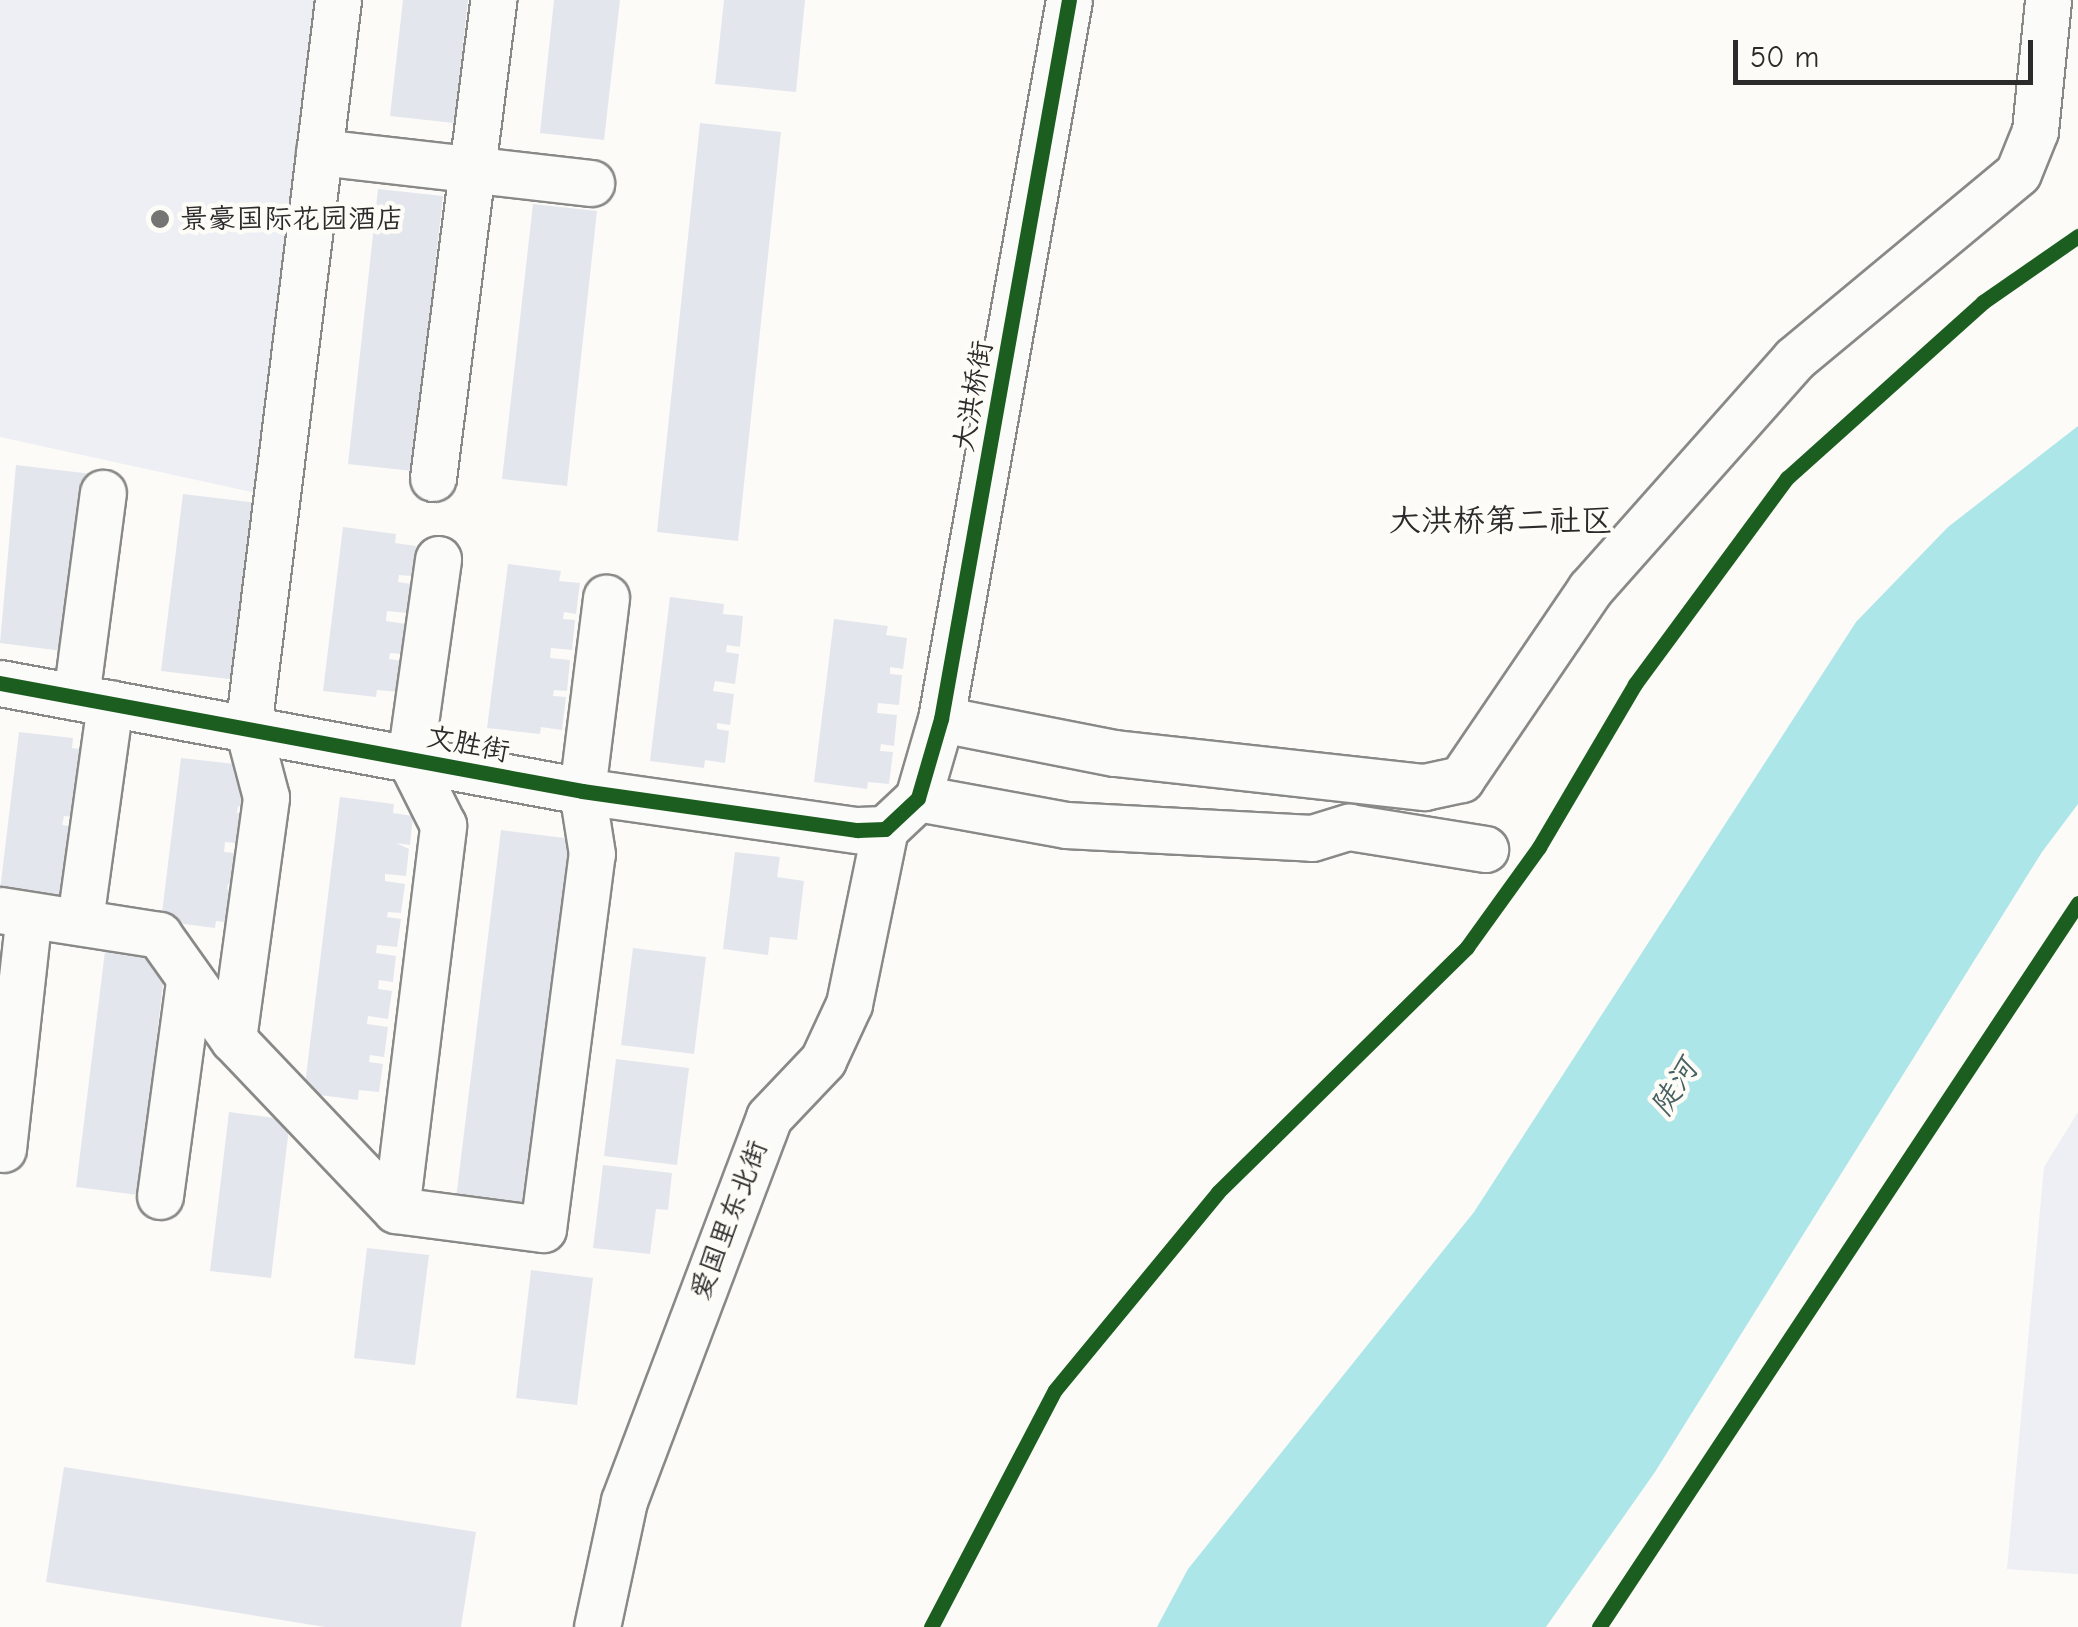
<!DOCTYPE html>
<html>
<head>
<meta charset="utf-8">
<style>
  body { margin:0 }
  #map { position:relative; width:2078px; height:1627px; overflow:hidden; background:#fcfbf8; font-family:"Comic Neue","LXGW WenKai TC",sans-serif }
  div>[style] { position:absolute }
  .built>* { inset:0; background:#eeeff4 }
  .water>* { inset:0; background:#ade6e9 }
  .building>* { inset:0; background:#e4e6ee }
  .roads { filter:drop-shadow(2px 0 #898987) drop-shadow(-2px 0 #898987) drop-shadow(0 2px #898987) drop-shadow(0 -2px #898987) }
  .minor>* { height:45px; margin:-22.5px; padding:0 22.5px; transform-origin:22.5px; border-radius:22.5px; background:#fbfbf9 }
  .cycleway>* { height:15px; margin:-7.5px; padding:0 7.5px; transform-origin:7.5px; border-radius:7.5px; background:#1b5e20 }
  .dots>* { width:28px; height:28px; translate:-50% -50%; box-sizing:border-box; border:5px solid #fdfcf7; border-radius:50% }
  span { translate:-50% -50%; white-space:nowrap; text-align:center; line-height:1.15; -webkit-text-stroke:9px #fdfcf7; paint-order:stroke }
  .poi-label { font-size:28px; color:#2b2b2b }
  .left { translate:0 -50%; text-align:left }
  .street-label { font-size:28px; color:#2b2b2b }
  .water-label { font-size:30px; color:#486062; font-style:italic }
  .quarter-label { font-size:32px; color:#2b2b2b }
  .scale { position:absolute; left:1733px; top:40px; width:300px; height:45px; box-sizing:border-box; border:5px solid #2b2b2b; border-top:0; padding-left:12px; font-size:30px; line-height:35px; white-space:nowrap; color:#2b2b2b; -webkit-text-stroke:8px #fdfcf7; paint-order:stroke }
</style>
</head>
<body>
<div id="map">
  <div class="built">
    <i style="clip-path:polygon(0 0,347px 0,284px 499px,0 437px)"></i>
    <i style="clip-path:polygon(2078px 1112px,2078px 1574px,2007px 1569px,2044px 1167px)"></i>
  </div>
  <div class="water">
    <i style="clip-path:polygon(2078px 426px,2078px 804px,2042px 852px,1655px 1472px,1546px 1627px,1157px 1627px,1188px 1569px,1474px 1212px,1856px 622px,1948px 527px)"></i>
  </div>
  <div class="building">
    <i style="clip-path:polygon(403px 0,468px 0,454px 123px,390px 116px)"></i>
    <i style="clip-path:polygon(554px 0,620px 0,604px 140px,540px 133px)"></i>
    <i style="clip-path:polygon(724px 0,805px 0,796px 92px,715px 84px)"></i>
    <i style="clip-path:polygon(700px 123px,781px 132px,738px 541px,657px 532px)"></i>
    <i style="clip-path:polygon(378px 189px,443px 196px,412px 471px,348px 464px)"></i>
    <i style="clip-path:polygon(533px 204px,597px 211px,567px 486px,502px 479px)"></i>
    <i style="clip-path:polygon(16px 465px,92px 474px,70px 652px,0 643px)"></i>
    <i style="clip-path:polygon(183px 494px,259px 503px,238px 680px,161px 671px)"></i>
    <i style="clip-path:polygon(343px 527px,396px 534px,395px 543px,416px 546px,412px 576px,399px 575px,398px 582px,411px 584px,407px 613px,387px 611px,386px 621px,406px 624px,402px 654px,390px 653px,389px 659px,402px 661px,398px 692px,377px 690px,376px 697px,323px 691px)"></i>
    <i style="clip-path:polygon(508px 564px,561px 571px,559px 581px,580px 583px,576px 614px,564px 612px,563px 619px,575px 620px,572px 650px,551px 648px,550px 658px,570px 660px,567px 691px,554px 690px,553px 696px,566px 697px,562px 730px,541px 727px,540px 734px,487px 728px)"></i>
    <i style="clip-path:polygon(670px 597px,724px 604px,723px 614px,743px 616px,740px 647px,727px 645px,726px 652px,739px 654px,735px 684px,715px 681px,713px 691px,734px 694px,730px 725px,717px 723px,717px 729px,729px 731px,725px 763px,705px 760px,704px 768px,650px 761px)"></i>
    <i style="clip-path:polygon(834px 619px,888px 626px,886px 635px,907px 638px,903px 669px,890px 667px,890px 674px,902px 675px,899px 705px,878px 703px,877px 713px,897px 715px,894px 746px,881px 744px,880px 751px,893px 752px,889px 784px,868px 782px,867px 789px,814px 782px)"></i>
    <i style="clip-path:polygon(19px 732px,73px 738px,72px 748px,92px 751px,89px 781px,76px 780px,75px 786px,88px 788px,84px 818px,64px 816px,62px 825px,83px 828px,74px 897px,54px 895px,53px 902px,0 890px)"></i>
    <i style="clip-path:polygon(181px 758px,235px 764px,234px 774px,254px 777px,250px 807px,238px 806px,237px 813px,250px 814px,246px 844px,225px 842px,224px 852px,245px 854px,241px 885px,228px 884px,227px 889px,240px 891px,236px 923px,216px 921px,215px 928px,161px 921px)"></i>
    <i style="clip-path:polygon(340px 797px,394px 804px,393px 813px,413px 816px,410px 845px,396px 843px,409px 849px,406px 876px,385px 874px,385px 881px,405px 884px,401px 913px,388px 912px,387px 917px,401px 919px,397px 947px,377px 945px,376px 953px,396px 956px,393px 982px,379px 980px,378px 989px,392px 991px,388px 1019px,368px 1016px,367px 1024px,388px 1027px,384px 1057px,370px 1055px,369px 1062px,383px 1064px,379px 1092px,359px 1090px,358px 1100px,304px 1093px)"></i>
    <i style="clip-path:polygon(501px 830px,573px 839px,526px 1224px,454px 1215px)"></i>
    <i style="clip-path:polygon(735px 852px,780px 857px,777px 877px,804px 881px,797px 940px,770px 937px,768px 955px,723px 949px)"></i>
    <i style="clip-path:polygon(633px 948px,706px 957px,694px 1054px,621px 1045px)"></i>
    <i style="clip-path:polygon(105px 951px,166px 959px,138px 1195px,76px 1187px)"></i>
    <i style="clip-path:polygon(616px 1059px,689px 1068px,677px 1165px,604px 1156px)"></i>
    <i style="clip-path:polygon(229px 1112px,290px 1120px,271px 1278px,210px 1271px)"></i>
    <i style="clip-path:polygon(603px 1165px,672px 1173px,668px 1210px,656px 1209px,650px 1254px,593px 1248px)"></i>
    <i style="clip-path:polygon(367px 1248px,429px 1255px,415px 1365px,354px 1358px)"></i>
    <i style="clip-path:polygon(531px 1270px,593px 1278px,577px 1405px,516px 1398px)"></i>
    <i style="clip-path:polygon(64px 1467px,476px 1532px,461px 1627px,325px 1627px,46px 1582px)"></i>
  </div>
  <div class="roads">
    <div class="minor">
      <i style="left:319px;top:152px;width:274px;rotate:6.5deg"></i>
      <i style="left:433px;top:478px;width:482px;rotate:-82.8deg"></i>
      <i style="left:0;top:683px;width:592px;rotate:10.51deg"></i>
      <i style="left:582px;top:791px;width:278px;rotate:8.1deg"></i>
      <i style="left:857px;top:830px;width:28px;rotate:-2deg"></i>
      <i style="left:885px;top:829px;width:45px;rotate:-43.2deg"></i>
      <i style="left:76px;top:697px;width:206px;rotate:-82.5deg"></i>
      <i style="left:941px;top:719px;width:177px;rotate:11.1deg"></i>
      <i style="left:1115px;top:753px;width:311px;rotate:6.3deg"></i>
      <i style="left:1424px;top:787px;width:38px;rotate:-12deg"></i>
      <i style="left:1461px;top:779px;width:230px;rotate:-55.8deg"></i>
      <i style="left:1590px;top:589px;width:307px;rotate:-48.4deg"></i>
      <i style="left:1794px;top:359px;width:291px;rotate:-39.7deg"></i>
      <i style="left:2018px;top:173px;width:45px;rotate:-68deg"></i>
      <i style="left:2035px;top:131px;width:132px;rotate:-84.3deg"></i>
      <i style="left:918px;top:798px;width:82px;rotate:-73.8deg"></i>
      <i style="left:941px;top:719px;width:730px;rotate:-79.91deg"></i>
      <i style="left:918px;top:798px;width:150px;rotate:10.3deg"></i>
      <i style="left:1066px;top:825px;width:246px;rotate:3deg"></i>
      <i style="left:1312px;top:838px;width:39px;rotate:-17deg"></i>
      <i style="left:1349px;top:827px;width:138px;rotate:9.2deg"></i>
      <i style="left:0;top:910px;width:161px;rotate:8.9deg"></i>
      <i style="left:159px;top:935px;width:128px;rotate:54.6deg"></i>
      <i style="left:233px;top:1039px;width:236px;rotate:46.4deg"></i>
      <i style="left:396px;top:1210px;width:148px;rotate:7.4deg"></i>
      <i style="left:543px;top:1229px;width:378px;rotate:-82.6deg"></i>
      <i style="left:592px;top:854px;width:64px;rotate:-99deg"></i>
      <i style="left:582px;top:791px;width:195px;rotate:-82.9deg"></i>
      <i style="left:80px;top:920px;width:219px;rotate:-82.1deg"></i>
      <i style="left:233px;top:1039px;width:244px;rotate:-82.2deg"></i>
      <i style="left:266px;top:797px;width:70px;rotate:-104.8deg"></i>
      <i style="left:248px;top:729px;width:735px;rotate:-82.96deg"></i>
      <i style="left:3px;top:1149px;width:235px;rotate:-83.7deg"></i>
      <i style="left:160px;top:1196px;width:216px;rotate:-82.3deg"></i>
      <i style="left:396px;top:1210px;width:388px;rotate:-83deg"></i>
      <i style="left:443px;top:825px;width:74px;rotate:-116.6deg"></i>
      <i style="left:410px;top:759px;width:202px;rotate:-82deg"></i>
      <i style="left:597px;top:1627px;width:129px;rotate:-77.9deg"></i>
      <i style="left:624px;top:1501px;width:410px;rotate:-69.3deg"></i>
      <i style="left:769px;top:1117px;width:79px;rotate:-46.5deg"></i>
      <i style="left:823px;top:1060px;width:62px;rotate:-65.1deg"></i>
      <i style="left:849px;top:1004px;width:179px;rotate:-78.4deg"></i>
    </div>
  </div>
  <div class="cycleway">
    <i style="left:0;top:683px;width:592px;rotate:10.51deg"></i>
    <i style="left:582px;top:791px;width:278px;rotate:8.1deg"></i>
    <i style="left:857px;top:830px;width:28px;rotate:-2deg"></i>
    <i style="left:885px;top:829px;width:45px;rotate:-43.2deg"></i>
    <i style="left:918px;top:798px;width:82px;rotate:-73.8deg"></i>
    <i style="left:941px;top:719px;width:730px;rotate:-79.91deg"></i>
    <i style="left:931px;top:1627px;width:267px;rotate:-62.4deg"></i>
    <i style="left:1055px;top:1390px;width:256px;rotate:-50.5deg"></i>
    <i style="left:1218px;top:1192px;width:349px;rotate:-44.5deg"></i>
    <i style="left:1467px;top:947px;width:123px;rotate:-54.2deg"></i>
    <i style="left:1539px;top:847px;width:189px;rotate:-59.5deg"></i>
    <i style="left:1635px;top:684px;width:256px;rotate:-53.6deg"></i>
    <i style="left:1787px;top:478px;width:263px;rotate:-41.9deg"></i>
    <i style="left:1983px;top:302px;width:116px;rotate:-34.8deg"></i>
    <i style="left:1599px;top:1627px;width:868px;rotate:-56.51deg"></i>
  </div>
  <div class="dots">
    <i style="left:160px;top:219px;background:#747473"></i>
  </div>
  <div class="poi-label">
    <span class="left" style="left:180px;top:219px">景豪国际花园酒店</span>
  </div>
  <div class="street-label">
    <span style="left:973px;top:396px;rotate:-80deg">大洪桥街</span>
    <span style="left:468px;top:744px;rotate:11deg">文胜街</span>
    <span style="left:729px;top:1220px;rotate:-69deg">爱国里东北街</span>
  </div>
  <div class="water-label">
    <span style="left:1675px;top:1088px;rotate:-58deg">陡河</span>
  </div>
  <div class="quarter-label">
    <span style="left:1501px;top:521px">大洪桥第二社区</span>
  </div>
  <div class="scale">50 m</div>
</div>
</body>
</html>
